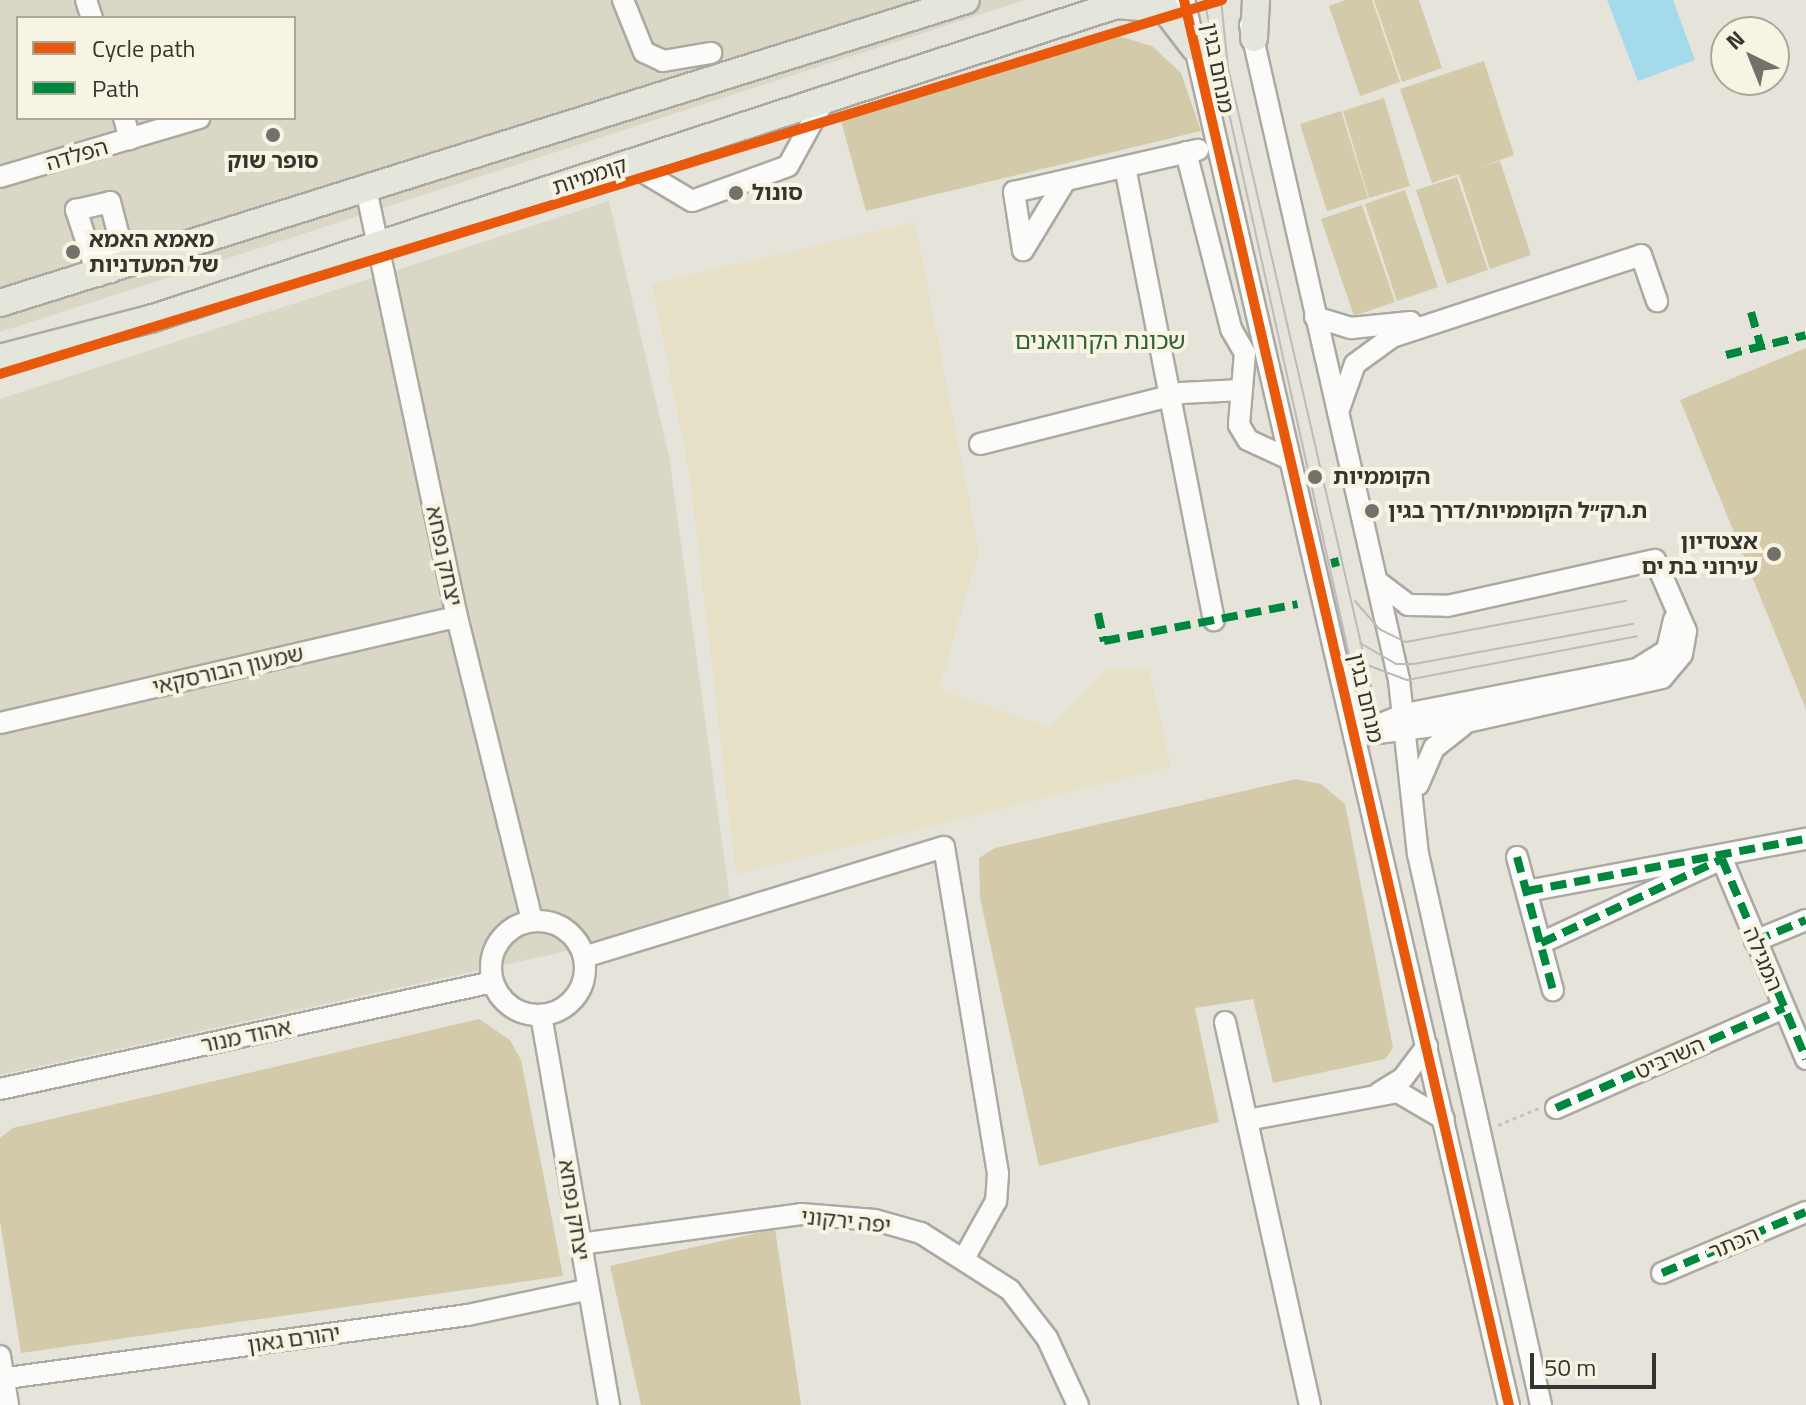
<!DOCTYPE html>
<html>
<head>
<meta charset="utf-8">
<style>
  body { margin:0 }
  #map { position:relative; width:1806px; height:1405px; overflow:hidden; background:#e6e3da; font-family:"Titillium Web","Noto Sans Hebrew",sans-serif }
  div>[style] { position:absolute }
  .built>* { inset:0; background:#dad7c6 }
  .green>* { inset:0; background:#d3caa9 }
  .sand>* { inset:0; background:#e6e0c7 }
  .water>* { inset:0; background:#a4dbeb }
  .path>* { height:3px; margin-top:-1.5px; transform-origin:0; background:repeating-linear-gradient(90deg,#c4c3be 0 4px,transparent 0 8px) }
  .roads { filter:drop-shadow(2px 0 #aba9a2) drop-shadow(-2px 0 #aba9a2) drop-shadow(0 2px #aba9a2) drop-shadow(0 -2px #aba9a2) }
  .minor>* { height:20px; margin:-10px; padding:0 10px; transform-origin:10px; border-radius:10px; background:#fbfbf9 }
  .minor>.ring { margin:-10px; padding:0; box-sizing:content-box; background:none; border:20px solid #fbfbf9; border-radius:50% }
  .major>* { height:26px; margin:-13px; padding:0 13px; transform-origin:13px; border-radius:13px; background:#e4e6db }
  .tram>* { height:2px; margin:-1px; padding:0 1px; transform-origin:1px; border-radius:1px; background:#bcbbb9 }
  .quiet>* { height:8px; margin-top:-4px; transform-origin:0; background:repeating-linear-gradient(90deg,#00873e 0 16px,transparent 0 24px) }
  .cycleway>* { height:10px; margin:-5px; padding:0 5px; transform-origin:5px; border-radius:5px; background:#e8590c }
  .dots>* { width:22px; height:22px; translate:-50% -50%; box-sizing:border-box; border:4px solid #f8f4e3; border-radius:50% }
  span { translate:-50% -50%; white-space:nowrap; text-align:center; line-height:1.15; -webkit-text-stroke:8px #f8f4e3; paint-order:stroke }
  .street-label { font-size:22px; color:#36342e }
  .poi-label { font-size:22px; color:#36342e; font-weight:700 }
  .left { translate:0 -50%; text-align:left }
  .right { translate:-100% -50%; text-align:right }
  .neighbourhood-label { font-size:24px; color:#2e6531 }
  .legend { position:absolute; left:16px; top:16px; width:280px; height:104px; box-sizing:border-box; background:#f8f4e3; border:2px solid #aaa79b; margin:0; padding:10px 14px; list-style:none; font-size:24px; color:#36342e }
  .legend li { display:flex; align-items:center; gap:16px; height:40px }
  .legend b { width:40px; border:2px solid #aaa79b }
  .north { position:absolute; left:1710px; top:16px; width:80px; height:80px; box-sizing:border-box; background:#f8f4e3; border:2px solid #aaa79b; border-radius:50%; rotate:317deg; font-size:22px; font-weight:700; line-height:32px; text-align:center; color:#36342e }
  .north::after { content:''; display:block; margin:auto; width:28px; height:36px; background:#74716a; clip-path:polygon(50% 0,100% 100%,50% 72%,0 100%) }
  .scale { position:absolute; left:1530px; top:1353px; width:126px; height:36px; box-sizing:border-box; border:4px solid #36342e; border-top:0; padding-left:10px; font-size:24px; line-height:28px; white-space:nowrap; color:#36342e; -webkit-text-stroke:6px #f8f4e3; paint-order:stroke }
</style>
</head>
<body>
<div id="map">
  <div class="built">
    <i style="clip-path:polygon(evenodd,0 0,1025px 0,0 332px,0 0,18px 18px,294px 18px,294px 118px,18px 118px,18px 18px)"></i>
    <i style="clip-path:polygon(609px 201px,669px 456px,732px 915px,0 1075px,0 399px)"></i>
  </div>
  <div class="green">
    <i style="clip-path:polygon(1346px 0,1372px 0,1400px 82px,1360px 96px,1329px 6px)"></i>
    <i style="clip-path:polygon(1374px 0,1419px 0,1442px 68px,1402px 82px)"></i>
    <i style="clip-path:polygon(1115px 35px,1152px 46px,1181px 73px,1201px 131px,866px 211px,841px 121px)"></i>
    <i style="clip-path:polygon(1484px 61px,1514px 155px,1473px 170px,1500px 161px,1531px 255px,1490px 269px,1459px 174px,1432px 183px,1400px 89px)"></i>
    <i style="clip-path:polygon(1384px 98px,1410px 186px,1369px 198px,1343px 111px)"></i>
    <i style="clip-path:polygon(1341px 111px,1368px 198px,1327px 211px,1300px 124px)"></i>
    <i style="clip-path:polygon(1457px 177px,1488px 270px,1447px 284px,1416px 190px)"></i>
    <i style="clip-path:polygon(1405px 190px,1438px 287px,1397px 301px,1365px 204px)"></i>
    <i style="clip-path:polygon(1362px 205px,1395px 302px,1354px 316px,1321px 219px)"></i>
    <i style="clip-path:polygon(1806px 348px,1806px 709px,1680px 400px)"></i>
    <i style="clip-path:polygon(1296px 779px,1321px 784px,1345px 804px,1393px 1048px,1385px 1059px,1273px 1083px,1253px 999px,1195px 1008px,1219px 1122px,1039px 1166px,980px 898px,979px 858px,995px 848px)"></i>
    <i style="clip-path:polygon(479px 1019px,510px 1040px,521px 1060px,563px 1276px,21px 1353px,0 1221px,0 1138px,13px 1128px)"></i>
    <i style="clip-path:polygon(775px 1229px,801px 1405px,641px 1405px,610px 1266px)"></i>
  </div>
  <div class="sand">
    <i style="clip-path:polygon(915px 222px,979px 551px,939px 689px,1051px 728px,1107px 669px,1149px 669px,1171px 767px,736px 875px,690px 476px,652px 284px)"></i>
  </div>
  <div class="water">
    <i style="clip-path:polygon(1607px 0,1673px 0,1695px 60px,1638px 81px)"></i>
  </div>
  <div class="path">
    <i style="left:1498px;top:1125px;width:44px;rotate:-22.5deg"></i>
  </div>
  <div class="roads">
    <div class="minor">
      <i style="left:86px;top:0;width:19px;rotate:72deg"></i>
      <i style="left:623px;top:0;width:56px;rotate:68deg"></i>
      <i style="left:644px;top:52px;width:21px;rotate:25deg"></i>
      <i style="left:663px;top:61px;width:49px;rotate:-9.5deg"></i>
      <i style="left:1184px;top:0;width:1442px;rotate:76.98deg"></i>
      <i style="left:1250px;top:25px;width:672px;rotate:77.18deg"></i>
      <i style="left:1399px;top:680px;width:175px;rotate:83.8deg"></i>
      <i style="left:1418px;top:854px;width:565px;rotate:77.42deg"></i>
      <i style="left:124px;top:118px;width:22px;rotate:74deg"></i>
      <i style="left:1186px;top:152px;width:183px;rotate:75.7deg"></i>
      <i style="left:1231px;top:329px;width:28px;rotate:60deg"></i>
      <i style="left:1245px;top:353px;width:72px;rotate:94.8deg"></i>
      <i style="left:1239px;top:425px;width:17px;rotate:59deg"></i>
      <i style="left:1248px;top:440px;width:43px;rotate:24.8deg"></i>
      <i style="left:628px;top:163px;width:74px;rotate:30.7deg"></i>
      <i style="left:692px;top:201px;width:102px;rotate:-20deg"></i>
      <i style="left:788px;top:166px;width:79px;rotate:-61.2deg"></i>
      <i style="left:1125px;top:167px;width:462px;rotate:78.9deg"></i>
      <i style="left:0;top:177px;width:208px;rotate:-16.5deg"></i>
      <i style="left:1065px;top:181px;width:81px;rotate:121.3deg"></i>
      <i style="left:1023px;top:250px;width:59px;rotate:-98.8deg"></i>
      <i style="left:1014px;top:192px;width:189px;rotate:-12.9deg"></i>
      <i style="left:366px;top:189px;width:438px;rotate:78deg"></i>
      <i style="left:457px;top:617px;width:313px;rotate:76.1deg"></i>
      <i style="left:98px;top:276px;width:70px;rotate:-108.4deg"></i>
      <i style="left:76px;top:210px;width:35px;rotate:-13deg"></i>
      <i style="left:110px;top:202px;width:48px;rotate:75.4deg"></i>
      <i style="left:122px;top:248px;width:18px;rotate:151deg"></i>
      <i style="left:106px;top:257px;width:16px;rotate:72deg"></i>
      <i style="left:1315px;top:317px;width:38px;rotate:17deg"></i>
      <i style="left:1351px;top:328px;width:60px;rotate:-5.7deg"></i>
      <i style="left:1338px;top:412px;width:51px;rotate:-70.5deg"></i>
      <i style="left:1355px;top:364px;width:46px;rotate:-36.1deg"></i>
      <i style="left:1392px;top:337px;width:262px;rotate:-18.2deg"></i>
      <i style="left:1641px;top:255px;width:49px;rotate:70.8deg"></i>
      <i style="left:980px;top:444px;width:207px;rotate:-14.2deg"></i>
      <i style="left:1181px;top:393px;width:61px;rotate:-2.8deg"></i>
      <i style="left:1378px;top:582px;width:38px;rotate:37deg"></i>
      <i style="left:1408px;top:605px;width:39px;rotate:1deg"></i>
      <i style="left:1447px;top:606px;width:213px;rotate:-12.5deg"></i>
      <i style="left:0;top:723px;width:469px;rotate:-13.1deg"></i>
      <i style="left:1357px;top:734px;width:52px;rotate:-22.6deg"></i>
      <i style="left:1405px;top:714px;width:236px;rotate:-11deg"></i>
      <i style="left:1637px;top:669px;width:36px;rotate:-32deg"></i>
      <i style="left:1667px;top:650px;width:31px;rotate:-77deg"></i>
      <i style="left:1354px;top:736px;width:114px;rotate:-7.1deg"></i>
      <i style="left:1467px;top:722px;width:200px;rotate:-12.7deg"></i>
      <i style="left:1662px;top:678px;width:31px;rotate:-50deg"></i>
      <i style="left:1682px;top:654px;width:23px;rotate:-80deg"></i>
      <i style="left:1686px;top:631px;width:77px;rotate:-113.6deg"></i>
      <i style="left:1418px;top:785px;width:40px;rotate:-66.6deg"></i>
      <i style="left:1434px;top:748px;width:36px;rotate:-38deg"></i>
      <i style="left:1517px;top:857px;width:138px;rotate:74.9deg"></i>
      <i style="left:1527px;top:891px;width:284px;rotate:-10.6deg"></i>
      <i class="ring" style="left:491px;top:921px;width:74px;height:74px"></i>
      <i style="left:1755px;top:941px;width:55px;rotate:-22.4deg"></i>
      <i style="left:1541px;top:943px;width:200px;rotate:-24.9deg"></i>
      <i style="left:1722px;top:859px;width:217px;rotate:67.2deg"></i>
      <i style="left:584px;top:957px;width:376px;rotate:-17deg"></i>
      <i style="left:944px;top:847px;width:331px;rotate:80.6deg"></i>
      <i style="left:998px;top:1174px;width:27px;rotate:94deg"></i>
      <i style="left:996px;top:1201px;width:62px;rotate:119.1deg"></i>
      <i style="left:541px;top:1015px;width:396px;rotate:80.1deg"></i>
      <i style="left:1225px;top:1022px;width:392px;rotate:77.5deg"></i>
      <i style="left:0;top:1089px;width:504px;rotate:-12.25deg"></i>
      <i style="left:1379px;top:1093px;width:28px;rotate:-32deg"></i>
      <i style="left:1403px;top:1078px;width:40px;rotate:-53deg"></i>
      <i style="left:1556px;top:1108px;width:249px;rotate:-23.7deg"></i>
      <i style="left:1247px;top:1120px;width:154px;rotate:-10.5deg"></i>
      <i style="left:1398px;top:1092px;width:53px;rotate:30.4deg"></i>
      <i style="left:580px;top:1244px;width:223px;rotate:-7.7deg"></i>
      <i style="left:801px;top:1214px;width:74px;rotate:4.6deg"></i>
      <i style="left:875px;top:1220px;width:48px;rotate:15.8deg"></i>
      <i style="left:921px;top:1233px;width:106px;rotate:32.6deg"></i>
      <i style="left:1010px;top:1290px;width:61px;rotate:52.4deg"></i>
      <i style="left:1047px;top:1338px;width:74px;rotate:65.2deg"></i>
      <i style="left:1662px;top:1273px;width:156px;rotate:-23deg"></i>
      <i style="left:0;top:1356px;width:50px;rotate:80.7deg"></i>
      <i style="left:0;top:1379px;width:472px;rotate:-7.8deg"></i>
      <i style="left:468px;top:1315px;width:121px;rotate:-12deg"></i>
    </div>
    <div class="major">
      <i style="left:1116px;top:5px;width:49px;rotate:4.7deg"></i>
      <i style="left:1165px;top:9px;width:48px;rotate:52.7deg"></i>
      <i style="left:1254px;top:38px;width:38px;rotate:-87deg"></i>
      <i style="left:0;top:303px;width:1012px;rotate:-17.41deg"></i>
      <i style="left:0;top:358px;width:155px;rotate:-14.6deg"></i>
      <i style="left:150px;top:319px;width:1033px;rotate:-18deg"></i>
    </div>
  </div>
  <div class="tram">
    <i style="left:1204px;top:0;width:722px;rotate:77.52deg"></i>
    <i style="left:1221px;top:0;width:68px;rotate:84.1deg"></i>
    <i style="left:1228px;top:68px;width:649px;rotate:76.99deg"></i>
    <i style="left:1355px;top:601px;width:37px;rotate:49deg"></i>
    <i style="left:1379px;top:629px;width:30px;rotate:26deg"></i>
    <i style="left:1406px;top:642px;width:224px;rotate:-10.6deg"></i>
    <i style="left:1360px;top:643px;width:42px;rotate:30.3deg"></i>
    <i style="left:1396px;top:664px;width:18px"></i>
    <i style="left:1414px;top:664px;width:223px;rotate:-10.4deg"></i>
    <i style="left:1362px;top:663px;width:48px;rotate:20.7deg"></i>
    <i style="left:1407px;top:680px;width:234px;rotate:-10.8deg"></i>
  </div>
  <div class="quiet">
    <i style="left:1751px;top:312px;width:36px;rotate:74deg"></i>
    <i style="left:1726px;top:355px;width:82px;rotate:-14deg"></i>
    <i style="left:1334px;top:558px;width:9px;rotate:77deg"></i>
    <i style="left:1098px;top:613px;width:29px;rotate:78deg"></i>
    <i style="left:1104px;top:641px;width:197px;rotate:-10.8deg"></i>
    <i style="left:1517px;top:857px;width:138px;rotate:74.9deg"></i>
    <i style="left:1527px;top:891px;width:284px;rotate:-10.6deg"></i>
    <i style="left:1755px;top:941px;width:55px;rotate:-22.4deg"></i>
    <i style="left:1541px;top:943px;width:200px;rotate:-24.9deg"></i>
    <i style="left:1722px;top:859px;width:217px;rotate:67.2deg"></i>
    <i style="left:1556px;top:1108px;width:249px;rotate:-23.7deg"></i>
    <i style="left:1662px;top:1273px;width:156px;rotate:-23deg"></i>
  </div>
  <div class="cycleway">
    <i style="left:1184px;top:0;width:1442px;rotate:76.98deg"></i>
    <i style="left:0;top:374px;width:1278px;rotate:-17.02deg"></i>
  </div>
  <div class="dots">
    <i style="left:273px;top:135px;background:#74716a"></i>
    <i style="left:736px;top:193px;background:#74716a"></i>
    <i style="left:73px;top:252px;background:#74716a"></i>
    <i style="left:1315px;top:477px;background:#74716a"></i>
    <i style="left:1372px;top:511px;background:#74716a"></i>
    <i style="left:1774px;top:554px;background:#74716a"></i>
  </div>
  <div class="street-label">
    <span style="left:1218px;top:68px;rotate:79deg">מנחם בגין</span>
    <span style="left:77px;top:155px;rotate:-16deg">הפלדה</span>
    <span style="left:590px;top:176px;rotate:-18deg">קוממיות</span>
    <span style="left:444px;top:556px;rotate:78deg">יצחק נפחא</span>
    <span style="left:228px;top:670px;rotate:-13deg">שמעון הבורסקאי</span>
    <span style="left:1366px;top:698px;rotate:77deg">מנחם בגין</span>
    <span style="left:1763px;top:959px;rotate:67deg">המגילה</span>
    <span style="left:246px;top:1036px;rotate:-12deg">אהוד מנור</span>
    <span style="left:1670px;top:1058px;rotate:-24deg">השרביט</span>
    <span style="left:574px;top:1210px;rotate:81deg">יצחק נפחא</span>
    <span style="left:846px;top:1221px;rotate:6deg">יפה ירקוני</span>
    <span style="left:1734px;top:1243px;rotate:-23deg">הכתר</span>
    <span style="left:294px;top:1339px;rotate:-8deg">יהורם גאון</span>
  </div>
  <div class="poi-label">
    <span style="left:273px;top:161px">סופר שוק</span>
    <span class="left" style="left:752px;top:193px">סונול</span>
    <span class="left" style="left:89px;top:252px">מאמא האמא<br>של המעדניות</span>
    <span class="left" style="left:1333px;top:477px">הקוממיות</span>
    <span class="left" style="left:1388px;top:511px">ת.רק״ל הקוממיות/דרך בגין</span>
    <span class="right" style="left:1758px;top:554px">אצטדיון<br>עירוני בת ים</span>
  </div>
  <div class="neighbourhood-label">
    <span style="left:1100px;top:341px">שכונת הקרוואנים</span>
  </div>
  <ul class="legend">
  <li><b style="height:10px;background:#e8590c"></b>Cycle path</li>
  <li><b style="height:10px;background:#00873e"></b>Path</li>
  </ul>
  <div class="north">N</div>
  <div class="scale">50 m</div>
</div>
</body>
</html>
